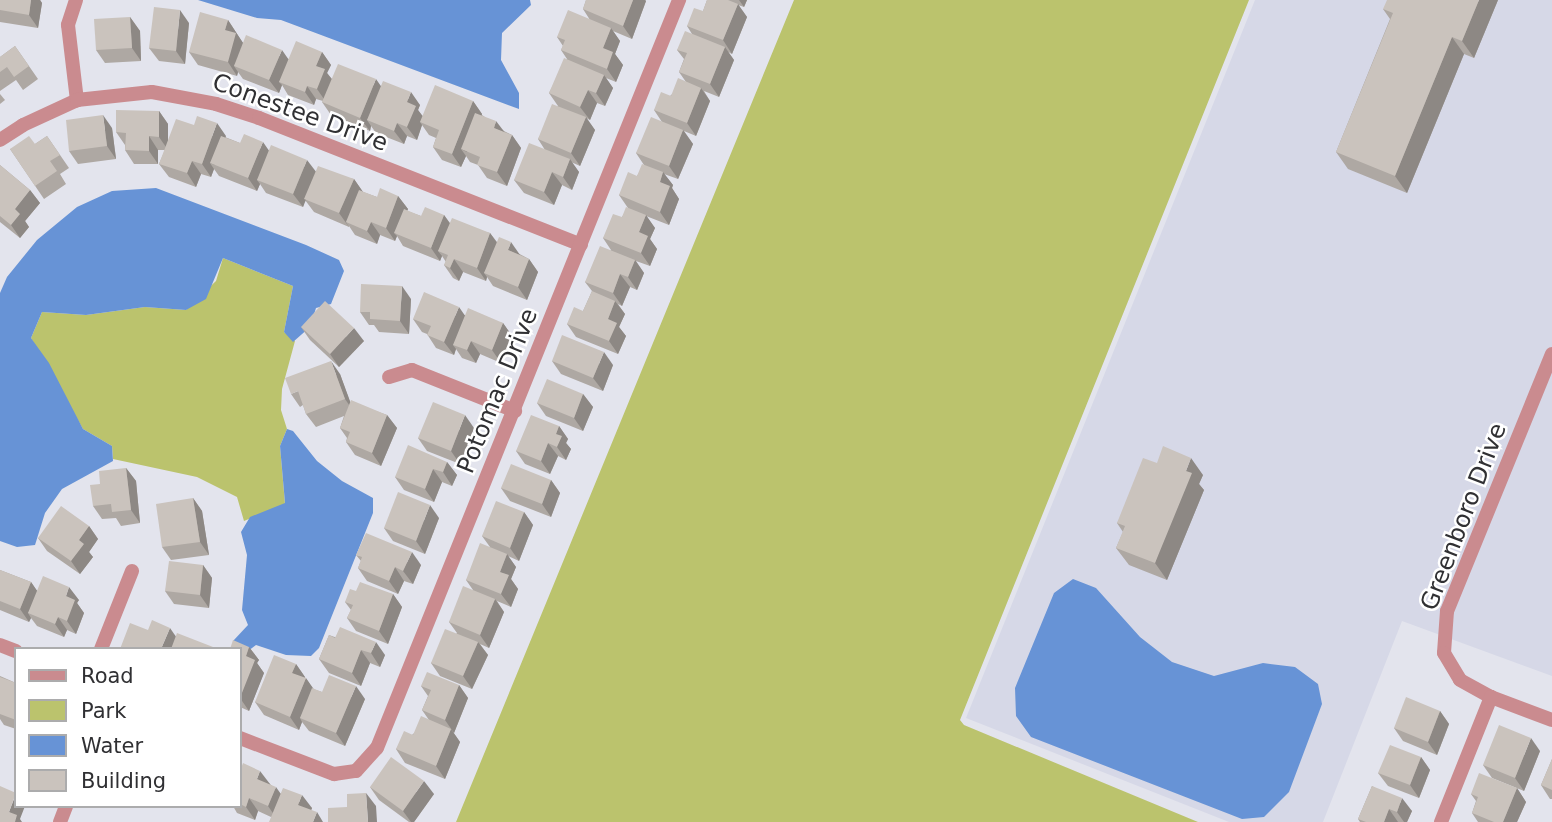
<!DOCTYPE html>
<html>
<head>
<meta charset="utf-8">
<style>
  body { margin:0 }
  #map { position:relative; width:1552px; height:822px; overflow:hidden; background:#e3e4ed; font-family:"DejaVu Sans",sans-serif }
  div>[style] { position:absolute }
  .built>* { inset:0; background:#d6d8e7 }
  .green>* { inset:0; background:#bbc36d }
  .water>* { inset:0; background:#6793d6 }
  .minor>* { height:14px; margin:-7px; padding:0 7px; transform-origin:7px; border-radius:7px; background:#ca8b8f }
  .wall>* { inset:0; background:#aea8a3 }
  .shaded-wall>* { inset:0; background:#8d8884 }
  .building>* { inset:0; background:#cac3bd }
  span { translate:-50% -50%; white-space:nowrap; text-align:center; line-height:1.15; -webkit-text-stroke:5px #fff; paint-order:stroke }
  .street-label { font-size:24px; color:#303033 }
  .legend { position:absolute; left:14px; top:647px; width:228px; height:161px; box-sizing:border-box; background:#fff; border:2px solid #acacad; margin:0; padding:9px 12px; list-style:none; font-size:21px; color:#303033 }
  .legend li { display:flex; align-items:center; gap:14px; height:35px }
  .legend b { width:35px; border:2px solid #acacad }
</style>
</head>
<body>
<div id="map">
  <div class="built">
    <i style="clip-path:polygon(1255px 0,1552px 0,1552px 676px,1402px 621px,1323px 822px,1229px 822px,966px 718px)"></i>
  </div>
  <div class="green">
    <i style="clip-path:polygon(794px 0,1249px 0,960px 720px,964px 725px,1198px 822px,456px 822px)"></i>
    <i style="clip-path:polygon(223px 258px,293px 286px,284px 332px,295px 341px,282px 389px,281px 410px,287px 429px,280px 446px,285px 504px,244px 521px,237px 497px,197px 477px,113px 459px,112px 446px,83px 429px,31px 338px,42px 312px,86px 315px,145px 307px,186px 310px,216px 281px)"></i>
  </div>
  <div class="water">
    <i style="clip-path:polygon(198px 0,530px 0,531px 5px,502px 33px,501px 60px,519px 93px,519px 109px,281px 20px,257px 18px)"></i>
    <i style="clip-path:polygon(156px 188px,306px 245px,339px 260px,344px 271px,331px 304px,316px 308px,310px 327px,293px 342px,284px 332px,293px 286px,223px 258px,206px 299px,186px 310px,145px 307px,86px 315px,42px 312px,31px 338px,49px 363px,83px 429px,112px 446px,113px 461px,62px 489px,45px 513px,35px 545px,17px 547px,0 541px,0 293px,7px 277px,37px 240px,77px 207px,112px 191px)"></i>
    <i style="clip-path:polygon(287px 429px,293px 431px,317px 461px,342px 481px,373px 498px,373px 513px,319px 648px,311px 656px,286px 655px,256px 645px,248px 651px,233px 647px,233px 641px,248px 625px,242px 610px,247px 555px,241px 532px,250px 517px,285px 503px,280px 446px)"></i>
    <i style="clip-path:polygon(1073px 579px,1096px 588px,1140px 637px,1172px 662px,1214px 676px,1263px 663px,1295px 667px,1318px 684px,1322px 704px,1289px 792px,1264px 817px,1242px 819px,1031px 737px,1016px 716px,1015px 688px,1054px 593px)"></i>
  </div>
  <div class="minor">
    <i style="left:76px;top:0;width:26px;rotate:108deg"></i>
    <i style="left:68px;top:25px;width:76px;rotate:83.2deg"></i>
    <i style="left:0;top:140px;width:27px;rotate:-33deg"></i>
    <i style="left:23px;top:125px;width:60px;rotate:-24.8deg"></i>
    <i style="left:77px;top:100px;width:75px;rotate:-6.1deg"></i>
    <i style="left:152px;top:92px;width:65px;rotate:10.6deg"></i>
    <i style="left:216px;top:104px;width:45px;rotate:18deg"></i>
    <i style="left:259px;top:118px;width:346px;rotate:21.5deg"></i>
    <i style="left:1552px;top:354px;width:278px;rotate:112.2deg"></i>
    <i style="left:1447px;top:611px;width:42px;rotate:94.1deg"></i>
    <i style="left:1444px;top:653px;width:31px;rotate:59deg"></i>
    <i style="left:1460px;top:680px;width:35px;rotate:29deg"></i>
    <i style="left:1491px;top:697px;width:65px;rotate:20.7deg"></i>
    <i style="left:389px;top:377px;width:24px;rotate:-17deg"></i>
    <i style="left:412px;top:370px;width:111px;rotate:21.7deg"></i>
    <i style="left:0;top:645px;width:17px;rotate:21deg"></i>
    <i style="left:101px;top:649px;width:84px;rotate:-68.3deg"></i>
    <i style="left:240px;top:738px;width:101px;rotate:21deg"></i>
    <i style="left:334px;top:774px;width:22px;rotate:-8deg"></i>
    <i style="left:356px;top:771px;width:31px;rotate:-48deg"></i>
    <i style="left:377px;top:748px;width:807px;rotate:-68.01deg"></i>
    <i style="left:60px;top:822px;width:17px;rotate:-69deg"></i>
    <i style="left:1441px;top:822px;width:135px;rotate:-68.2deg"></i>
  </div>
  <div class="wall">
    <i style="clip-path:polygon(0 0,40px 0,42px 3px,38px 28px,0 22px)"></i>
    <i style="clip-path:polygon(586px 0,645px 0,646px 1px,632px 39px,613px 31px,620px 41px,615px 54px,623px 65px,616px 82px,606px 78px,613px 88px,605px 106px,597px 103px,590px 120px,586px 118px,595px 130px,580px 166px,571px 162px,579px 172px,572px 190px,562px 185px,554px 205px,524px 193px,514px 180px,545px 150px,538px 139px,558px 106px,549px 93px,567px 59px,561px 50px,563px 46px,557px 37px,590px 20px,583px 9px)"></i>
    <i style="clip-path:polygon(707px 0,747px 0,744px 7px,738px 5px,747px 17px,732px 54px,728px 52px,734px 60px,719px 97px,704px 91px,710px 101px,696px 136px,684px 131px,693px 144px,678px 179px,664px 174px,673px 185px,672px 188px,679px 199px,669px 225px,646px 216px,655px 228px,650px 239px,657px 249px,650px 266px,636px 261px,644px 273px,637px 290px,630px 287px,622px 306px,618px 304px,625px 314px,619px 327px,626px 336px,618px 354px,576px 337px,567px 324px,583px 311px,592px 291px,585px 282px,611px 250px,603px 238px,622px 217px,628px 208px,619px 195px,637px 176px,644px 165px,636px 153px,662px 122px,654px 110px,686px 82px,679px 72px,684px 59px,677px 50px,692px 34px,687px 26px,703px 11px)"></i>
    <i style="clip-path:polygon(1498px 0,1474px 58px,1464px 54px,1407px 193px,1348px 169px,1336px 152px,1390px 19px,1383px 9px)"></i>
    <i style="clip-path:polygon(130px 17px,140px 31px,141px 61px,105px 63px,96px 50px)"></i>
    <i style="clip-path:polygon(228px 20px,243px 43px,288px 59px,322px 52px,331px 65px,327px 73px,332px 79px,381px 86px,420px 105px,418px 110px,422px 116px,473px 101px,482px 114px,482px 115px,504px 131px,512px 135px,521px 148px,507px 186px,487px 178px,478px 165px,470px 162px,466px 156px,461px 167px,442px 160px,433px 147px,436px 138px,429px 135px,422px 125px,417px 140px,407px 136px,404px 144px,376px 133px,371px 126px,370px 131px,331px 115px,322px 102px,323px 101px,316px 99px,314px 105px,288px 95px,282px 85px,279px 93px,243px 79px,238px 72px,237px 76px,198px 65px,189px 52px)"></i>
    <i style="clip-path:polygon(189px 23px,185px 64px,159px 61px,149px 48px)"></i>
    <i style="clip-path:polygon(15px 46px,38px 79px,23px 90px,16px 80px,0 91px,0 57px)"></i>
    <i style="clip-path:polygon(0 94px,5px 100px,0 104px)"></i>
    <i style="clip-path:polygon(159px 111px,168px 124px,168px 141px,226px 136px,225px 137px,240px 143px,269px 151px,316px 172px,354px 179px,363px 192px,377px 197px,398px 196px,408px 209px,407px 211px,421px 216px,444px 215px,450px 223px,490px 233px,497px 242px,529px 259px,538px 272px,527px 300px,493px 286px,487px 277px,486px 281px,463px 272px,459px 281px,453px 278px,444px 265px,446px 262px,442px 256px,440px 261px,403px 246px,397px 236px,395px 241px,380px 235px,377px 244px,355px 235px,349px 226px,349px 227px,314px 212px,305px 200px,303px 207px,266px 193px,260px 184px,257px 191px,219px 176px,214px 169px,211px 177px,201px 174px,196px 187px,169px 177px,159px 164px,165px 150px,158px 150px,158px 164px,134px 164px,125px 150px,125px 145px,116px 132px)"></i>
    <i style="clip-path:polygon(112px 128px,116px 159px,78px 164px,69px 151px)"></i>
    <i style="clip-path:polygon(47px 136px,69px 168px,60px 174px,66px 184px,44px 199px,10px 149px,35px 144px)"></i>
    <i style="clip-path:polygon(0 165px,30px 190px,40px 203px,25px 221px,29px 227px,20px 238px,0 222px)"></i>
    <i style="clip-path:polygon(411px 299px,409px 334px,379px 332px,374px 325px,369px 325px,360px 312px)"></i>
    <i style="clip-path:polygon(465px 315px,503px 323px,512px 336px,501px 363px,480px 354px,476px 363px,462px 358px,456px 349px,454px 355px,436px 348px,427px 334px,422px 332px,413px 319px)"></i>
    <i style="clip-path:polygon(301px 327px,364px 341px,339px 367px,310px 340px)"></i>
    <i style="clip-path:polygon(552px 361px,613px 365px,603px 391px,561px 374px)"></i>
    <i style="clip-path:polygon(340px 374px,350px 402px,387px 415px,397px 428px,381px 466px,355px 455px,346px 442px,347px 438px,340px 428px,344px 416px,316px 427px,306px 414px,303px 405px,300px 407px,291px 394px)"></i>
    <i style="clip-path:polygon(583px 394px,593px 407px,583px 431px,546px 416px,537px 403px)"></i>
    <i style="clip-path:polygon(559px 426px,568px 439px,566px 443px,571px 449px,566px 460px,558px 456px,550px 474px,525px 464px,516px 451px)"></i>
    <i style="clip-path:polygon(474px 428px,460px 464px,427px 451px,418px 438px)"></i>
    <i style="clip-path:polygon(447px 462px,457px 475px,452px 486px,442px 482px,434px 502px,404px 490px,395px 477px)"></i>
    <i style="clip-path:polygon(1157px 463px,1203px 475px,1199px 484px,1204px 490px,1167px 580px,1129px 565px,1116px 548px,1123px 532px,1117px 523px)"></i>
    <i style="clip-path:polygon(126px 468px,136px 481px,140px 523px,121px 526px,116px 518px,102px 519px,93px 506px,100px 484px)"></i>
    <i style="clip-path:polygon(551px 480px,560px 493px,551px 517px,510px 501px,501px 488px)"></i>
    <i style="clip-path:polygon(193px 498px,202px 511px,209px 555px,171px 560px,162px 547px)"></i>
    <i style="clip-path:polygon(524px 512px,533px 525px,519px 561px,508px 556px,516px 567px,511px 579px,518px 589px,511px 607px,497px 601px,504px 612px,489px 648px,480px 644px,488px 655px,472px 689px,440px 676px,431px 663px,457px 633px,449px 622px,473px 590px,466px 580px,490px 547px,482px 536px)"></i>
    <i style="clip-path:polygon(439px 518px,425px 554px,393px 541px,384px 528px)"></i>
    <i style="clip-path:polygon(89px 526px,98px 539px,89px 552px,93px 557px,80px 574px,47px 551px,38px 538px)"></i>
    <i style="clip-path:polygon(356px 555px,421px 565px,413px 584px,404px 581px,398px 594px,367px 581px,358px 568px,361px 561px)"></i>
    <i style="clip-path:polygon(203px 565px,212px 578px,209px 608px,174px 604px,165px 591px)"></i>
    <i style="clip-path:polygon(0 570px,31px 582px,37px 591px,79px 600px,77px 603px,84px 613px,76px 634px,67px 630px,64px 637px,37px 626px,31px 618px,29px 622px,0 610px)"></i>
    <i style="clip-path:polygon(356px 591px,393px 594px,402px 607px,388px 644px,356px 631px,347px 618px,351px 610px,345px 602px)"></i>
    <i style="clip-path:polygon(329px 635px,385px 655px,380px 667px,370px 663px,361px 686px,329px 673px,319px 659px)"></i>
    <i style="clip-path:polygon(249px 647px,259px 660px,257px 663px,264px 673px,249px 711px,240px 707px,240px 649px)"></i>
    <i style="clip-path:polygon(296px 664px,313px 689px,322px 692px,365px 699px,345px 746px,309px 731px,302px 722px,299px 730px,264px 715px,255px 702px)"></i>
    <i style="clip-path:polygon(0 676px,16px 683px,16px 729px,4px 725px,0 719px)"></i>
    <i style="clip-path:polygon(459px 685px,468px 698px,454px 733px,453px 732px,460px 742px,445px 779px,405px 763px,396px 749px,429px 720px,422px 710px,428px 696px,421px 686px)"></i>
    <i style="clip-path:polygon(1440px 711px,1449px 724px,1437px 755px,1403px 741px,1394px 728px)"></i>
    <i style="clip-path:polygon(1540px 751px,1524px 791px,1492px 778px,1483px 765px)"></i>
    <i style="clip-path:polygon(1421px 757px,1430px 770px,1419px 798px,1388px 786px,1378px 773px)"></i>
    <i style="clip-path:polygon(1552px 759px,1552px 799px,1550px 799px,1541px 785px)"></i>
    <i style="clip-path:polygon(240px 771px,270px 784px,281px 794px,312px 808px,311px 810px,271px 817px,258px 811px,255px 820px,237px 813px,233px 806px,240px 806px)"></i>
    <i style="clip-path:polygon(1372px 786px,1412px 811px,1407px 822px,1360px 822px,1358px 819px)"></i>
    <i style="clip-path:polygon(370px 787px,434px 794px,414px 822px,409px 822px,379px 800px)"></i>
    <i style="clip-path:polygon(1517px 788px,1526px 802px,1517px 822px,1478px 822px,1472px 813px,1476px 801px,1471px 794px)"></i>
  </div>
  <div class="shaded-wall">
    <i style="clip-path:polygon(31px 0,40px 0,42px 3px,38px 28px,29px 15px)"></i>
    <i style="clip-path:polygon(633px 0,645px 0,646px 1px,632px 39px,623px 26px)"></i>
    <i style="clip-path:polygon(739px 0,747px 0,744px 7px)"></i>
    <i style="clip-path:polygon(1479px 0,1498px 0,1474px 58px,1462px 41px)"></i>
    <i style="clip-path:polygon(738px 4px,747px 17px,732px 54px,723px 40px)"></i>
    <i style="clip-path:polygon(180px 10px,189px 23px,185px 64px,176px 51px)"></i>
    <i style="clip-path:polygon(130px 17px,140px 31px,141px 61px,132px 48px)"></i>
    <i style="clip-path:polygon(228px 20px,245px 46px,234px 66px,238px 72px,237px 76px,228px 62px,225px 30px)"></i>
    <i style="clip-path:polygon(611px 28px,620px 41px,615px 54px,623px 65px,616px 82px,607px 69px,603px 48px)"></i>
    <i style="clip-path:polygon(1452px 37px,1464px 54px,1407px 193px,1395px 176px)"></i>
    <i style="clip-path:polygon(725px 47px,734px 60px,719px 97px,710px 84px)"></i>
    <i style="clip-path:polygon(282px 50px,291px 63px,279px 82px,282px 85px,279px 93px,269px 80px)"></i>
    <i style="clip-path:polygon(322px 52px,331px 65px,327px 73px,334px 82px,326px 102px,317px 89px,316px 66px)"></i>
    <i style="clip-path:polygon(604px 75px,613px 88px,605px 106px,596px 93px)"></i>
    <i style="clip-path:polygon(376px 79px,385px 92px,367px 120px,371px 126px,370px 131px,360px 118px)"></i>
    <i style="clip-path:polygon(307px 86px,316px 99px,314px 105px,305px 92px)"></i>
    <i style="clip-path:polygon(701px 88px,710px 101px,696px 136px,687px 123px)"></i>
    <i style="clip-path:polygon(588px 90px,597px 103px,590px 120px,580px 107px)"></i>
    <i style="clip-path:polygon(411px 92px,420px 105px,418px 110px,425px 119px,420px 122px,422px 125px,417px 140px,407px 127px,407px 102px)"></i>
    <i style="clip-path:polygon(473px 101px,482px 114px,467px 152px,461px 149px,466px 156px,461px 167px,452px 154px)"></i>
    <i style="clip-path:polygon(159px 111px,168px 124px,168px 150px,159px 137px)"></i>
    <i style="clip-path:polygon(103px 115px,112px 128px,116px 159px,107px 146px)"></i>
    <i style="clip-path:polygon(586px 117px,595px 130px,580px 166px,571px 153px)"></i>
    <i style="clip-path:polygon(496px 121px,506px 134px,494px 128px)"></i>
    <i style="clip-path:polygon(217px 123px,226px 136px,215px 165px,210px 163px,214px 169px,211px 177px,202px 164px)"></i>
    <i style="clip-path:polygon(397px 123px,407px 136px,404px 144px,394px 131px)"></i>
    <i style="clip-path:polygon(683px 130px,693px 144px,678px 179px,669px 166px)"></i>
    <i style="clip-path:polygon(512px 135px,521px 148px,507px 186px,497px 172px)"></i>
    <i style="clip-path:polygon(149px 136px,158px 150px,158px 164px,149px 151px)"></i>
    <i style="clip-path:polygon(263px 142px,272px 155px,257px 180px,260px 184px,257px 191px,248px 178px)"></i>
    <i style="clip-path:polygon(570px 159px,579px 172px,572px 190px,563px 177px)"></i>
    <i style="clip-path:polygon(307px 160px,317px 173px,303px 207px,293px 194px)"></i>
    <i style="clip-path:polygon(192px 161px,201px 174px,196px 187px,187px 173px)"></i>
    <i style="clip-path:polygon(552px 172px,562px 185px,554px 205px,544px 192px)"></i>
    <i style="clip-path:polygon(663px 172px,673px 185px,672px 188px,679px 199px,669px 225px,660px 212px,660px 182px)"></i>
    <i style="clip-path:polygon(354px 179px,363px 192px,346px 222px,349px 227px,339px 213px)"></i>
    <i style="clip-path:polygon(30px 190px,40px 203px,25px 221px,29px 227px,20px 238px,11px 225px,15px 209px)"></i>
    <i style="clip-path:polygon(398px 196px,408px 209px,397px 234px,394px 233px,397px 236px,395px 241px,386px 228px)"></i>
    <i style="clip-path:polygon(444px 215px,453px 228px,438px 251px,442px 256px,440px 261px,431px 248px)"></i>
    <i style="clip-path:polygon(646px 215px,655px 228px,650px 239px,657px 249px,650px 266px,641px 253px,639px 232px)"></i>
    <i style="clip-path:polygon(371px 222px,380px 235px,377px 244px,367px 231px)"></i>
    <i style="clip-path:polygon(490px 233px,500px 247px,484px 273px,487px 277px,486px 281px,477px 268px)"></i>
    <i style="clip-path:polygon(511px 242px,520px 255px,508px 250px)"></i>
    <i style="clip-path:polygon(454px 259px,463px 272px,459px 281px,450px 268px)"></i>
    <i style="clip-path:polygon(529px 259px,538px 272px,527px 300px,518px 287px)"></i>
    <i style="clip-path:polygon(635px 260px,644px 273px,637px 290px,628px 277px)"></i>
    <i style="clip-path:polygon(620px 274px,630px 287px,622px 306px,613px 293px)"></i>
    <i style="clip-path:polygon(402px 286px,411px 299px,409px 334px,400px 321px)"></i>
    <i style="clip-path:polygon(615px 301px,625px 314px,619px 327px,626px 336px,618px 354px,609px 341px,608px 319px)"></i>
    <i style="clip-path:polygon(459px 307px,468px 320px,453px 345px,456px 349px,454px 355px,444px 342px)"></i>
    <i style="clip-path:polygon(503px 323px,512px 336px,501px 363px,492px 350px)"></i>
    <i style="clip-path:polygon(354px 328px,364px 341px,339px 367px,330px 354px)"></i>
    <i style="clip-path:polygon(471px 341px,480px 354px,476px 363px,467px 350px)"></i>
    <i style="clip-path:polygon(604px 352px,613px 365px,603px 391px,593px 378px)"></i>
    <i style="clip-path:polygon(331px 361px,340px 374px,354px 412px,345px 399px)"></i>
    <i style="clip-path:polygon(583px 394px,593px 407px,583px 431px,574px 418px)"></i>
    <i style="clip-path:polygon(387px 415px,397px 428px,381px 466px,372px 453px)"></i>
    <i style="clip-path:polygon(465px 415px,474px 428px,460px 464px,451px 451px)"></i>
    <i style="clip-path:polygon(559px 426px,568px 439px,566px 443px,571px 449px,566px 460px,557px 447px,556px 434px)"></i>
    <i style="clip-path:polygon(548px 443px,558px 456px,550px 474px,541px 461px)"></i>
    <i style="clip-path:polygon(1191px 458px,1203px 475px,1199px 484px,1204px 490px,1167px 580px,1155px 563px,1186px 471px)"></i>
    <i style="clip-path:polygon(447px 462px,457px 475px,452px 486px,443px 472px)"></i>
    <i style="clip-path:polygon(126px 468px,136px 481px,140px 523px,131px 510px)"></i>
    <i style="clip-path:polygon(433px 469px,442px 482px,434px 502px,425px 489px)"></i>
    <i style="clip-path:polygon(551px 480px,560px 493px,551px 517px,542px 504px)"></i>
    <i style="clip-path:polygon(193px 498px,202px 511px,209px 555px,200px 542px)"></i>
    <i style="clip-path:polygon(430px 505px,439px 518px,425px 554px,416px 541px)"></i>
    <i style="clip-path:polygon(524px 512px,533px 525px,519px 561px,510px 548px)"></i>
    <i style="clip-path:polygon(89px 526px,98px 539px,89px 552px,93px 557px,80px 574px,71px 561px,79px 540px)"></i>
    <i style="clip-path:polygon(412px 552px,421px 565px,413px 584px,403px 571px)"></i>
    <i style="clip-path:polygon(507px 554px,516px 567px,511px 579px,518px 589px,511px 607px,501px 594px,500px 572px)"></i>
    <i style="clip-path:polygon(203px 565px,212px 578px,209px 608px,200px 595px)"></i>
    <i style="clip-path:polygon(395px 567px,404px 581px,398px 594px,389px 581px)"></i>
    <i style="clip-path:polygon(31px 582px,40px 595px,28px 613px,31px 618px,29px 622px,20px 609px)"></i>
    <i style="clip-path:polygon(69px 587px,79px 600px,77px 603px,84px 613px,76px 634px,67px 621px,66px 596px)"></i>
    <i style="clip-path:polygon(393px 594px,402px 607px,388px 644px,379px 631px)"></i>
    <i style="clip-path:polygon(495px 599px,504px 612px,489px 648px,480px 635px)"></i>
    <i style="clip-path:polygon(58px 617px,67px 630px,64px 637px,55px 624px)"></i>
    <i style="clip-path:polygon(170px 628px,179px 641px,176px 649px,161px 649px)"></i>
    <i style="clip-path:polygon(376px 642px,385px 655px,380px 667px,371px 653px)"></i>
    <i style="clip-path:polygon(478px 642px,488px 655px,472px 689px,463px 676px)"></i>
    <i style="clip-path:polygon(249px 647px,259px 660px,257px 663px,264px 673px,249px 711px,240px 698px,246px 656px)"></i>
    <i style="clip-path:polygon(361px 650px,370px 663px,361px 686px,352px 673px)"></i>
    <i style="clip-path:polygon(296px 664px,305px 677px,302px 686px,292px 673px)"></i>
    <i style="clip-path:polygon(306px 678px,315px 691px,300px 718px,302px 722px,299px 730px,290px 717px)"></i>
    <i style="clip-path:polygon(459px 685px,468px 698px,454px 733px,445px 720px)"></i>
    <i style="clip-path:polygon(356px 686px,365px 699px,345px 746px,336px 733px)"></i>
    <i style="clip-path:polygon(1440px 711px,1449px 724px,1437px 755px,1428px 742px)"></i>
    <i style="clip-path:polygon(451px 729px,460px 742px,445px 779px,436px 766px)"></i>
    <i style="clip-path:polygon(1531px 738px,1540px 751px,1524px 791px,1515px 778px)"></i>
    <i style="clip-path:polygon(1421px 757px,1430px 770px,1419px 798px,1410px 785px)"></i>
    <i style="clip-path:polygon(260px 771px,270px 784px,266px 792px,257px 779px)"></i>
    <i style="clip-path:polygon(424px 781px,434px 794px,414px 822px,411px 822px,403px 811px)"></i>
    <i style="clip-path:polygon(276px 787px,285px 800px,277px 819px,268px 806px)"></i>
    <i style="clip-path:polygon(1517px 788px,1526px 802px,1517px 822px,1503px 822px)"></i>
    <i style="clip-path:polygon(366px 793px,376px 806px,377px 822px,368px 822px)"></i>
    <i style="clip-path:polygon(16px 794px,16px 806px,25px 806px,20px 819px,22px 822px,15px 822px,9px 812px)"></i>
    <i style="clip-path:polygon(302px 795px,312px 808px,308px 818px,298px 805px)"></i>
    <i style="clip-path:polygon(249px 798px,258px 811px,255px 820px,246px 807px)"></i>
    <i style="clip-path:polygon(1402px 798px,1412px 811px,1407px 822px,1404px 822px,1397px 812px)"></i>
    <i style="clip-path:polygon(1389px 809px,1398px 822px,1384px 822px)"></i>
    <i style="clip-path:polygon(317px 812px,323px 822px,313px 822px)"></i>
  </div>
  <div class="building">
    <i style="clip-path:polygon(0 0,31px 0,29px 15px,0 10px)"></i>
    <i style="clip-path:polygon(586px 0,633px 0,623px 26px,583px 9px)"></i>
    <i style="clip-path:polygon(707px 0,728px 0,738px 4px,723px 40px,687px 26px,694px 8px,703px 11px)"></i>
    <i style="clip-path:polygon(1387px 0,1479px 0,1462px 41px,1452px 37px,1395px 176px,1336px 152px,1393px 13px,1383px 9px)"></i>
    <i style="clip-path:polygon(154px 7px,180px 10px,176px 51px,149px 48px)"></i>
    <i style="clip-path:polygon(568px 10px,611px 28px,603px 48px,613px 52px,607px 69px,561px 50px,565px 40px,557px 37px)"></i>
    <i style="clip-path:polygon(200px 12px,228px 20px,225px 30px,236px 33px,228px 62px,189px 52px)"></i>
    <i style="clip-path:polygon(130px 17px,132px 48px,96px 50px,94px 19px)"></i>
    <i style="clip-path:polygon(685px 31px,725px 47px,710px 84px,679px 72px,687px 53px,677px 50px)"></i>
    <i style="clip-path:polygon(246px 35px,282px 50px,269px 80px,234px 66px)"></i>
    <i style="clip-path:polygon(296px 41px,322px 52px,316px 66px,325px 69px,317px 89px,307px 86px,305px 92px,279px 82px)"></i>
    <i style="clip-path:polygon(15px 46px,29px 66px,14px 77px,7px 67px,0 72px,0 57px)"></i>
    <i style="clip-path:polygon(564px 58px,604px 75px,596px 93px,588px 90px,580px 107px,549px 93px)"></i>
    <i style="clip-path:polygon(338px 64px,376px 79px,360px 118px,322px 102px)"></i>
    <i style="clip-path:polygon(678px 78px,701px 88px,687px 123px,654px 110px,661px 92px,671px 96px)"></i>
    <i style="clip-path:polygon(383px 81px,411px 92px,407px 102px,416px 106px,407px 127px,397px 123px,394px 131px,367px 120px)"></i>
    <i style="clip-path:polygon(435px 85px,473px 101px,452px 154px,433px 147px,439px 130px,420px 122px)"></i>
    <i style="clip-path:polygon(552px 104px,586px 117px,571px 153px,538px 139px)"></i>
    <i style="clip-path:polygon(116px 110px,159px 111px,159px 137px,149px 136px,149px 151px,125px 150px,126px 133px,116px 132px)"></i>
    <i style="clip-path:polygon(475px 113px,496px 121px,494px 128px,512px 135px,497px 172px,477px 165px,480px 157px,461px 149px)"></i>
    <i style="clip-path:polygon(103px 115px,107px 146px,69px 151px,66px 120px)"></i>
    <i style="clip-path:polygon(197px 116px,217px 123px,202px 164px,192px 161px,187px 173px,159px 164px,176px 119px,194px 125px)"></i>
    <i style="clip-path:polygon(651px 117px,683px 130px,669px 166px,636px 153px)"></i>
    <i style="clip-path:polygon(244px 134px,263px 142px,248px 178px,210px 163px,221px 136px,240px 143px)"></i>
    <i style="clip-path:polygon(29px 136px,35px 144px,47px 136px,60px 155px,50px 161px,57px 171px,35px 186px,10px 149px)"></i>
    <i style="clip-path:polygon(529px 143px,570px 159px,563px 177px,552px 172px,544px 192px,514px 180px)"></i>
    <i style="clip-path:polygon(271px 145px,307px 160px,293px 194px,257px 180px)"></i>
    <i style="clip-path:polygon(642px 164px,663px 172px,660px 182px,670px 186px,660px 212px,619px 195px,628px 172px,637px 176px)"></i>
    <i style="clip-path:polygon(0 165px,30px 190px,15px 209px,20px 214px,11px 225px,0 216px)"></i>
    <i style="clip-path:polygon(318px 166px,354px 179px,339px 213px,304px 199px)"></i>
    <i style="clip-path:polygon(380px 188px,398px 196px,386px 228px,371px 222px,367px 231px,346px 222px,359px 190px,377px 197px)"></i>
    <i style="clip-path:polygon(425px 207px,444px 215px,431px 248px,394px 233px,404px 209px,421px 216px)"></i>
    <i style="clip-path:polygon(626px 207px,646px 215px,639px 232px,648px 236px,641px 253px,603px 238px,613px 214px,622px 217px)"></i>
    <i style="clip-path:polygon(452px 218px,490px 233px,477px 268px,454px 259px,450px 268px,444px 265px,448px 255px,438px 251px)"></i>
    <i style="clip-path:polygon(499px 237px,511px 242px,508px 250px,529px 259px,518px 287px,484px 273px)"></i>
    <i style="clip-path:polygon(600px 246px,635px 260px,628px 277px,620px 274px,613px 293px,585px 282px)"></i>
    <i style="clip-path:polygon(361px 284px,402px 286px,400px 321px,370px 319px,370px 312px,360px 312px)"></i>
    <i style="clip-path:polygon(592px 291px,615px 301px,608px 319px,617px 323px,609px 341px,567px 324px,574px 307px,583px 311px)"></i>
    <i style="clip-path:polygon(424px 292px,459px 307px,444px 342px,427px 335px,431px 326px,413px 319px)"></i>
    <i style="clip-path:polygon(325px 301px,354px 328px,330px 354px,301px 327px)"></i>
    <i style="clip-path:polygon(468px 308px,503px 323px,492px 350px,471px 341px,467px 350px,453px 345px)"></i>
    <i style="clip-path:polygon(562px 335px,604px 352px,593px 378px,552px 361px)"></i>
    <i style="clip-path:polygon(331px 361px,345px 399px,306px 414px,298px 391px,291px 394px,285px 378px)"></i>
    <i style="clip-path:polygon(547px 379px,583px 394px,574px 418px,537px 403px)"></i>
    <i style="clip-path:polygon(351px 400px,387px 415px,372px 453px,346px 442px,350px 432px,340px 428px)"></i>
    <i style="clip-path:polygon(433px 402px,465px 415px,451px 451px,418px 438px)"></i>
    <i style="clip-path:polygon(531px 415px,559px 426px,556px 434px,562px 436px,557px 447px,548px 443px,541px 461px,516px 451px)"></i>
    <i style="clip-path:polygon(408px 445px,447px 462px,443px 472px,433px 469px,425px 489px,395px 477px)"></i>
    <i style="clip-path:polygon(1163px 446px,1191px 458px,1186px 471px,1192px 473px,1155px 563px,1116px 548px,1125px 526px,1117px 523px,1143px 458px,1157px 463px)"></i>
    <i style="clip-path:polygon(511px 464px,551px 480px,542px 504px,501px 488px)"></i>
    <i style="clip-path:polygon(126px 468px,131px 510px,112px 512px,111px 504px,93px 506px,90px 485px,100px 484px,99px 471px)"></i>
    <i style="clip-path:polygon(398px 492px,430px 505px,416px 541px,384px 528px)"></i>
    <i style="clip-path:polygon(193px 498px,200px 542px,162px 547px,156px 504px)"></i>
    <i style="clip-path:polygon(496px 501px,524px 512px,510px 548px,482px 536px)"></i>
    <i style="clip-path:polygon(61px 506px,89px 526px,79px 540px,84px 544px,71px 561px,38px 538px)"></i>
    <i style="clip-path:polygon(366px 533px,412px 552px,403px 571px,395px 567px,389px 581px,358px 568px,362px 557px,356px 555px)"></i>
    <i style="clip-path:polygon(480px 543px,507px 554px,500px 572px,509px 575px,501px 594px,466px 580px)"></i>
    <i style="clip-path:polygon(169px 561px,203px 565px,200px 595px,165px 591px)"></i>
    <i style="clip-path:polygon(0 570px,31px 582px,20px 609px,0 601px)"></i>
    <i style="clip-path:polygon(43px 576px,69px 587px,66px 596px,75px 600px,67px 621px,58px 617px,55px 624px,28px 613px)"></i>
    <i style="clip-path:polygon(360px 582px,393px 594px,379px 631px,347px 618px,353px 605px,345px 602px,350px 589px,356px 591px)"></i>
    <i style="clip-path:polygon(463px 586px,495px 599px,480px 635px,449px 622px)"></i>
    <i style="clip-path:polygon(152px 620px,170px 628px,161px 649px,120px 649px,130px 623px,148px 630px)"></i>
    <i style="clip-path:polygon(340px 627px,376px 642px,371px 653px,361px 650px,352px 673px,319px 659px,329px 635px,335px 638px)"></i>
    <i style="clip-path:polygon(445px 629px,478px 642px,463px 676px,431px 663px)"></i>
    <i style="clip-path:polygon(177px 633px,213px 647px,212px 649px,171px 649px)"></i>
    <i style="clip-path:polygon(233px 640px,249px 647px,246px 656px,255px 660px,240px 698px,240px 649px,230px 649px)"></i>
    <i style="clip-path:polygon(274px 655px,296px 664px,292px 673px,306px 678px,290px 717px,255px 702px)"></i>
    <i style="clip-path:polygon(427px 672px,459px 685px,445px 720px,422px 710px,431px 690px,421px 686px)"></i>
    <i style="clip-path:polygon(329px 675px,356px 686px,336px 733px,300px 718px,312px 688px,322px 692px)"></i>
    <i style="clip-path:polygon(0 677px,16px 683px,16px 720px,0 714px)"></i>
    <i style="clip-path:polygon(1406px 697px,1440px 711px,1428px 742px,1394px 728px)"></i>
    <i style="clip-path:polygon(421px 716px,451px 729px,436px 766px,396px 749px,404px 731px,413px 735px)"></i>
    <i style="clip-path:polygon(1499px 725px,1531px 738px,1515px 778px,1483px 765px)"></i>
    <i style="clip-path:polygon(1390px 745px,1421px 757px,1410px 785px,1378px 773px)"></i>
    <i style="clip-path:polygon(391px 757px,424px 781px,403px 811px,370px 787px)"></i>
    <i style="clip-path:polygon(1552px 759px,1552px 790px,1541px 785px)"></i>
    <i style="clip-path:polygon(243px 763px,260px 771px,257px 779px,276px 787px,268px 806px,249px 798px,246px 807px,240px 804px,240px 771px)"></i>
    <i style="clip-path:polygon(1479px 773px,1517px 788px,1503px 822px,1494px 822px,1472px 813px,1478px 797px,1471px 794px)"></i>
    <i style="clip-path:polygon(0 786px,16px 793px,9px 812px,17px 815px,15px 822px,0 822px)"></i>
    <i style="clip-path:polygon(1372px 786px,1402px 798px,1397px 812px,1389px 809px,1384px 822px,1366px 822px,1358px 819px)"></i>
    <i style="clip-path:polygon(283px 788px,302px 795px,298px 805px,317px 812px,313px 822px,269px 822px)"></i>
    <i style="clip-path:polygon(366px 793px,368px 822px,328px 822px,328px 808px,347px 807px,347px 794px)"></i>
  </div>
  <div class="street-label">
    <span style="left:300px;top:113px;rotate:20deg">Conestee Drive</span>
    <span style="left:498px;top:391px;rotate:-68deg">Potomac Drive</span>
    <span style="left:1464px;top:517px;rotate:-69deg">Greenboro Drive</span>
  </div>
  <ul class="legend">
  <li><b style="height:9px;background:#ca8b8f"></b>Road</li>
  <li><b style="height:19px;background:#bbc36d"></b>Park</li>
  <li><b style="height:19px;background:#6793d6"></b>Water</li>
  <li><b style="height:19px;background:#cac3bd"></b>Building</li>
  </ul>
</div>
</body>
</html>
